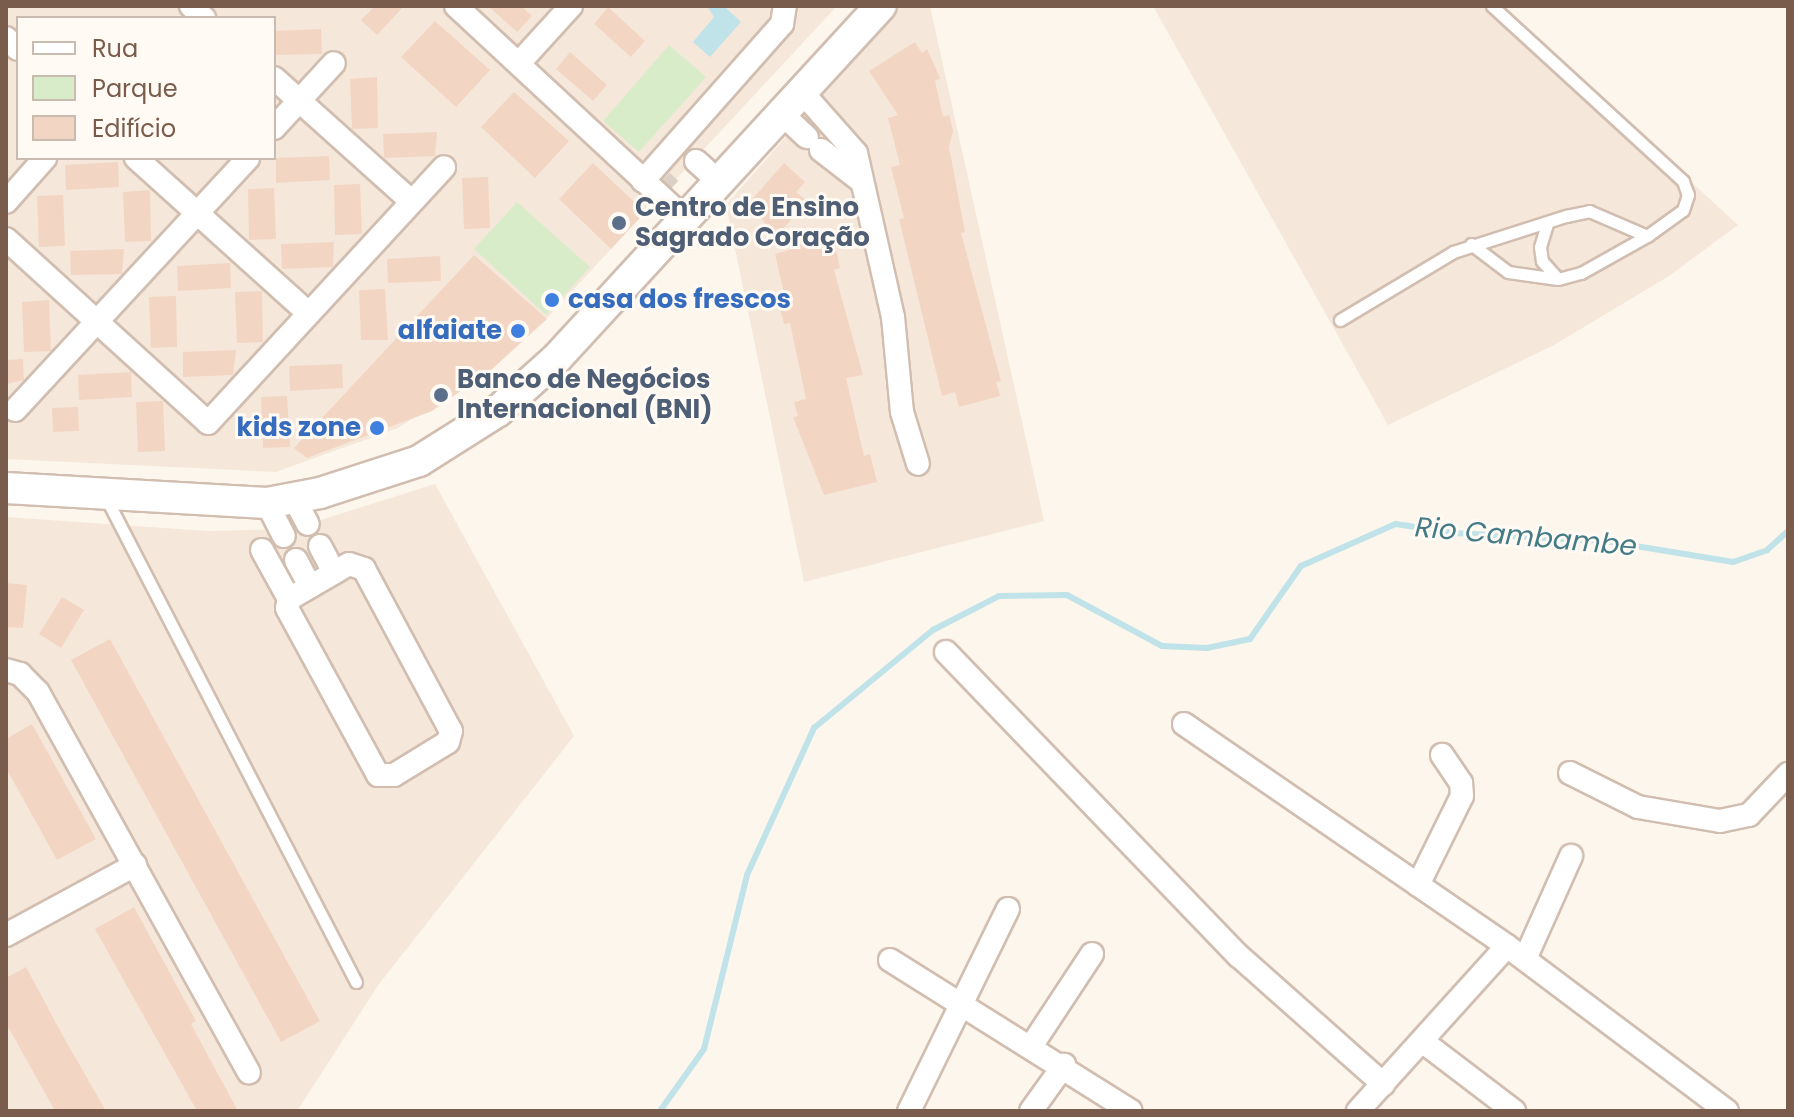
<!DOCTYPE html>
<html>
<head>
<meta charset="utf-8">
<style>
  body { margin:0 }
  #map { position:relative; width:1794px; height:1117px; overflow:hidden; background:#fdf6ec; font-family:Poppins,sans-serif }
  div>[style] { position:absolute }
  .residential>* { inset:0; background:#f5e8da }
  .green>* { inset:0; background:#d8ecc9 }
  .water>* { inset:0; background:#bfe3e8 }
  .stream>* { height:6px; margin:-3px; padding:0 3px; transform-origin:3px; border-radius:3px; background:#bfe3e8 }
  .building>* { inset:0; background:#f3d5c3 }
  .street-tunnel>* { height:22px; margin-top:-11px; transform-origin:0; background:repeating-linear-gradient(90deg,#dcd0c4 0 22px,transparent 0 33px) }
  .roads { filter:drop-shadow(2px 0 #d1beb0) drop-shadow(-2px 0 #d1beb0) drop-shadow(0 2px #d1beb0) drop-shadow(0 -2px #d1beb0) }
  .lane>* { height:11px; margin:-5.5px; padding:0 5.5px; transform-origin:5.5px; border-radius:5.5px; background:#fff }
  .street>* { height:22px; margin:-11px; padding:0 11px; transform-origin:11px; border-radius:11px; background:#fff }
  .secondary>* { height:30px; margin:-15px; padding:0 15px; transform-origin:15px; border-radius:15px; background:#fff }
  .dots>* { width:22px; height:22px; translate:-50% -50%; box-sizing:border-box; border:4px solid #fffaf3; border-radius:50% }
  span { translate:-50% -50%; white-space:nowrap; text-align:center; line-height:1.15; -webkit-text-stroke:6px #fffaf3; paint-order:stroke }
  .service-label { font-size:26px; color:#4e5e75; font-weight:700 }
  .left { translate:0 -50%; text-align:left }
  .shop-label { font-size:26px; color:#366cbe; font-weight:700 }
  .right { translate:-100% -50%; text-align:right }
  .water-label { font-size:28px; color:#437c86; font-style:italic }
  .frame { position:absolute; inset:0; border:8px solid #7a5c4d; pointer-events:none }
  .legend { position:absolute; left:16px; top:16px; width:260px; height:144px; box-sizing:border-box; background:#fffaf3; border:2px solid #cabbb1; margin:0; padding:10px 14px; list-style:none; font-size:24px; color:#7a5c4d }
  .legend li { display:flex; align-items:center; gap:16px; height:40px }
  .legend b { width:40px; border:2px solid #cabbb1 }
</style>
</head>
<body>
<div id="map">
  <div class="residential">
    <i style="clip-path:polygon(evenodd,6px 6px,837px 6px,548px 317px,492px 369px,398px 428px,276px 472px,6px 459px,6px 6px,18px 18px,274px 18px,274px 158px,18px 158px,18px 18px)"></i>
    <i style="clip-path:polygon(901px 6px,930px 6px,1044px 521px,804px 582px,726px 205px)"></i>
    <i style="clip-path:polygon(1153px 6px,1500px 6px,1738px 225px,1669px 276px,1554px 345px,1388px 425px)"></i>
    <i style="clip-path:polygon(435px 484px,574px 736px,379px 984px,297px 1111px,6px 1111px,6px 517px,208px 531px,292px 529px)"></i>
  </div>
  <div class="green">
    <i style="clip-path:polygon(669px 45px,706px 77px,639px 152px,603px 121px)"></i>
    <i style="clip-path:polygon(517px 202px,590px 267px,546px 315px,474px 249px)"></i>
  </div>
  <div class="water">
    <i style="clip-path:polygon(707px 6px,724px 6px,741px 22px,710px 57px,693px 42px,714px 17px)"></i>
  </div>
  <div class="stream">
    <i style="left:660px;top:1111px;width:76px;rotate:-54.6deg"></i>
    <i style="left:704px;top:1049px;width:179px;rotate:-76.1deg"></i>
    <i style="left:747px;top:875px;width:162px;rotate:-65.5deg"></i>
    <i style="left:814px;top:728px;width:154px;rotate:-39.5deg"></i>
    <i style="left:933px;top:630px;width:74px;rotate:-27.3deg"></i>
    <i style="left:999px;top:596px;width:68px;rotate:-0.8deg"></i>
    <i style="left:1067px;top:595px;width:108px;rotate:28.2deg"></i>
    <i style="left:1162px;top:646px;width:45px;rotate:2.5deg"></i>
    <i style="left:1207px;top:648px;width:44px;rotate:-11.8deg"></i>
    <i style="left:1250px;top:639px;width:89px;rotate:-55.1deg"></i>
    <i style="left:1301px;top:566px;width:104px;rotate:-23.9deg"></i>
    <i style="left:1396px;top:524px;width:58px;rotate:9deg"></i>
    <i style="left:1453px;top:533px;width:152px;rotate:3deg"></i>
    <i style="left:1605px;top:541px;width:130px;rotate:9.3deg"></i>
    <i style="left:1733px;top:562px;width:36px;rotate:-19deg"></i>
    <i style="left:1767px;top:550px;width:28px;rotate:-42deg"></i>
  </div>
  <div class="building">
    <i style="clip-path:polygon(375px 6px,404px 6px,377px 35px,361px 20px)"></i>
    <i style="clip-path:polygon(488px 6px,521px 6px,532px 16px,517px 32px)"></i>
    <i style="clip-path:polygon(608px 7px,645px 41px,631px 57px,594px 24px)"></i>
    <i style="clip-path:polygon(435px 21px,490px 70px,456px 107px,401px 57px)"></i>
    <i style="clip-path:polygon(321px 29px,322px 54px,274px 55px,274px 31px)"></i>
    <i style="clip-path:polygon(915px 42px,922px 53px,927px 49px,940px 78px,935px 81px,943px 117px,949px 115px,953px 131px,949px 147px,965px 232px,961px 233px,1001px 381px,996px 382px,1000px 396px,959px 407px,955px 392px,942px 396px,899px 219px,904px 218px,891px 167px,900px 165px,888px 118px,898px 115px,869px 71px)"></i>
    <i style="clip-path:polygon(570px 52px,607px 85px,593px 101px,556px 69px)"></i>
    <i style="clip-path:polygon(377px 77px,378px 128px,352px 129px,350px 79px)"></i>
    <i style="clip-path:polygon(514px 92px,569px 141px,535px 178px,481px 127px)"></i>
    <i style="clip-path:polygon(437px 132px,435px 156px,384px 158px,383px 134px)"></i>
    <i style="clip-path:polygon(329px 156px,330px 180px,276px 183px,276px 158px)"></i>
    <i style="clip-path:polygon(118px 162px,119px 187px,66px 190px,65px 165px)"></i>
    <i style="clip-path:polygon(593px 163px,645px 212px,611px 249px,559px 199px)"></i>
    <i style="clip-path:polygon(784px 163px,805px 182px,796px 192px,807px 201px,777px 236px,748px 204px)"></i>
    <i style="clip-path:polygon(488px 177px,490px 228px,464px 229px,462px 178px)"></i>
    <i style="clip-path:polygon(360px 184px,362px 234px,335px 235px,334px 185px)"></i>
    <i style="clip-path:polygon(274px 188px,276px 239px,249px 240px,248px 189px)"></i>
    <i style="clip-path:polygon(150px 190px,151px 241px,125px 242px,123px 192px)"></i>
    <i style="clip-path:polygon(63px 195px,65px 246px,39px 247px,37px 196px)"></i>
    <i style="clip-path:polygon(817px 229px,820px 244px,834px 240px,840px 268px,834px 270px,863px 375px,846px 378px,864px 456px,870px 454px,877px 482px,824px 495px,793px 417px,798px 416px,794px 402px,806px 399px,790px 323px,784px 324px,780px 309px,784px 293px,775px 254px,792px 249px,779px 238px)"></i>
    <i style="clip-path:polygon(334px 242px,333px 267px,282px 269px,281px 244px)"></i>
    <i style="clip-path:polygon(124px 249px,122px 274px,71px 275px,70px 251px)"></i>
    <i style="clip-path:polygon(474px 255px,547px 319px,492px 369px,432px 411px,307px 458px,294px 448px)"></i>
    <i style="clip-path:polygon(440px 256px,441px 281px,388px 283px,387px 259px)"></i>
    <i style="clip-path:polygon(230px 263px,231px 288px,178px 291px,177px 266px)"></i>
    <i style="clip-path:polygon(385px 289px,388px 340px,361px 340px,359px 290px)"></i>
    <i style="clip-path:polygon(262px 291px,263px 342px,237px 343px,235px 292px)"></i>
    <i style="clip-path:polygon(176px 296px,177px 347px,151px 348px,149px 297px)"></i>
    <i style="clip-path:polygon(49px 300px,51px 351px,24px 352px,22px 302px)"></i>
    <i style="clip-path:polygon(236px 350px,233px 375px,183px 377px,183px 352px)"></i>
    <i style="clip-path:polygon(23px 359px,24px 380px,6px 384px,6px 360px)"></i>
    <i style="clip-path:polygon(342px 364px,343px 388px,290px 391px,289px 366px)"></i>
    <i style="clip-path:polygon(131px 372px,132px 397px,79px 400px,78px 375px)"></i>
    <i style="clip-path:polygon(287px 396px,290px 447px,263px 448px,261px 397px)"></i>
    <i style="clip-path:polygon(163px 401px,165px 451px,138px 452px,136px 402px)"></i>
    <i style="clip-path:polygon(78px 407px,79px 431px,53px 432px,52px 408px)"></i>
    <i style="clip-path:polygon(6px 583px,27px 585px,23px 628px,6px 627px)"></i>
    <i style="clip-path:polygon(62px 597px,84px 610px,61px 648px,39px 634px)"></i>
    <i style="clip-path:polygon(110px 639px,320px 1021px,281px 1042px,71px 660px)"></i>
    <i style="clip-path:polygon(32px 724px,96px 839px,57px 860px,6px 768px,6px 739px)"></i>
    <i style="clip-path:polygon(134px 907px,196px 1021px,191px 1024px,238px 1111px,197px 1111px,95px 929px)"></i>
    <i style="clip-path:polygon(26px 967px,63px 1036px,106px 1111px,55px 1111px,6px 1023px,6px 978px)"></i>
  </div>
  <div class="street-tunnel">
    <i style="left:662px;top:181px;width:12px;rotate:42deg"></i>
  </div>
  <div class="roads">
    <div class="lane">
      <i style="left:1547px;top:224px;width:24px;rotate:107deg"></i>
      <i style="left:1540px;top:247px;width:14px;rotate:82deg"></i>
      <i style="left:1542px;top:261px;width:24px;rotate:48deg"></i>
      <i style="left:1471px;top:244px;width:46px;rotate:37.1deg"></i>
      <i style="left:1508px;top:272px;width:50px;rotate:8deg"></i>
      <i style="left:1558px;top:279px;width:24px;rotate:-15deg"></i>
      <i style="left:1581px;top:273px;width:76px;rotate:-29.3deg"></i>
      <i style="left:1647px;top:236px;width:44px;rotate:-35.8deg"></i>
      <i style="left:1683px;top:210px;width:16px;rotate:-72deg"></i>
      <i style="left:1688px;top:195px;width:15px;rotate:-110deg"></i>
      <i style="left:1683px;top:181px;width:259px;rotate:-137.5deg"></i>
      <i style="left:1340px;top:320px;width:132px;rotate:-31deg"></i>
      <i style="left:1453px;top:252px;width:119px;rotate:-17.7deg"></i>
      <i style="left:1566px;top:216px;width:24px;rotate:-12deg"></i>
      <i style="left:1589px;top:211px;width:63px;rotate:23.3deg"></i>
      <i style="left:105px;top:496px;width:547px;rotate:62.69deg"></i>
    </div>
    <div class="street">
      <i style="left:191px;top:6px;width:18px;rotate:43deg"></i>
      <i style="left:456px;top:6px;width:313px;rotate:42.9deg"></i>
      <i style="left:6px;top:38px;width:16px;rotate:43deg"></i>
      <i style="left:520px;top:62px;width:76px;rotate:-47.7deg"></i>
      <i style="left:274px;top:78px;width:183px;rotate:41.9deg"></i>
      <i style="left:802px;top:92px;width:81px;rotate:48.5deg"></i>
      <i style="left:856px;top:153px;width:168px;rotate:77.3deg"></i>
      <i style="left:893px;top:317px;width:95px;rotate:84.6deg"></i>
      <i style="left:902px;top:412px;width:54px;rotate:72.9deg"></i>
      <i style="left:782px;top:114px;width:34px;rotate:43deg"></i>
      <i style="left:274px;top:128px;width:88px;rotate:-47.3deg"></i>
      <i style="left:821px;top:150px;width:51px;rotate:37.8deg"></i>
      <i style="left:136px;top:158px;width:230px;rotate:42deg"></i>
      <i style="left:696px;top:161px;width:31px;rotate:42deg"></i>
      <i style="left:643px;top:181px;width:210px;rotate:-48.5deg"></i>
      <i style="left:782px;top:24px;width:18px;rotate:-81deg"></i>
      <i style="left:6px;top:202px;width:59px;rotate:-48.4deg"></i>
      <i style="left:6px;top:239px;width:273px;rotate:42.3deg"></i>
      <i style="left:208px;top:423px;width:348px;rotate:-47.3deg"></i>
      <i style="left:15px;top:410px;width:343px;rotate:-47.2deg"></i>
      <i style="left:295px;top:500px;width:27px;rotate:62deg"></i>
      <i style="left:267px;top:503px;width:37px;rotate:63deg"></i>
      <i style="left:320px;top:546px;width:30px;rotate:62deg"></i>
      <i style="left:262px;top:550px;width:56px;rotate:61.1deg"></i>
      <i style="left:296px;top:560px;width:30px;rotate:62deg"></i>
      <i style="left:349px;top:564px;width:16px;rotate:18deg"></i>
      <i style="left:364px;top:569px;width:184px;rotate:61.8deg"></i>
      <i style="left:451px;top:731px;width:11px;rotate:105deg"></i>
      <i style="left:448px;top:742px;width:63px;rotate:148.6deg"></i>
      <i style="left:394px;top:775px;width:16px;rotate:180deg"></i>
      <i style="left:378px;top:775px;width:190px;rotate:-118.6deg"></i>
      <i style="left:287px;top:608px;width:9px;rotate:-77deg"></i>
      <i style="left:289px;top:599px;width:69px;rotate:-30.3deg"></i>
      <i style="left:946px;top:652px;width:422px;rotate:46.1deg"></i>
      <i style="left:1239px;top:956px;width:193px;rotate:41.6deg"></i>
      <i style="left:6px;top:670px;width:15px;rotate:16deg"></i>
      <i style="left:20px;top:674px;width:25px;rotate:45deg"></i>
      <i style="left:38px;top:692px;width:435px;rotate:61deg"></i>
      <i style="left:1184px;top:724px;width:392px;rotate:34.5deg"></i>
      <i style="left:1507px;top:946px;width:275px;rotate:36.9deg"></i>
      <i style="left:1570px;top:773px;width:76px;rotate:26.6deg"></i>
      <i style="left:1638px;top:807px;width:83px;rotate:9.7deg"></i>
      <i style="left:1720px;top:821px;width:30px;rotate:-12deg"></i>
      <i style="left:1749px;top:815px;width:57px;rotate:-46.4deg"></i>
      <i style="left:1418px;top:885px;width:99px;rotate:-63.7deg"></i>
      <i style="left:1462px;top:796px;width:13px;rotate:-94deg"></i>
      <i style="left:1461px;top:783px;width:34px;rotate:-124deg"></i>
      <i style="left:6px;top:935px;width:147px;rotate:-28.5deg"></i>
      <i style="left:1525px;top:959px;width:113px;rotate:-65.9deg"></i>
      <i style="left:890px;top:960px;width:284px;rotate:32.1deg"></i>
      <i style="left:1422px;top:1041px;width:116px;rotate:37.3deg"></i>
      <i style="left:1032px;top:1045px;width:109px;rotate:-56.6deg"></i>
      <i style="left:909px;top:1111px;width:225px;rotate:-63.9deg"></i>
      <i style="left:1031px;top:1111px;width:57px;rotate:-54.3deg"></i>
      <i style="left:1358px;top:1111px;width:222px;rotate:-47.9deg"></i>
    </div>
    <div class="secondary">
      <i style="left:6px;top:488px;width:261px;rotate:3.3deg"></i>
      <i style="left:267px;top:503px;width:54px;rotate:-10.7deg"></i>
      <i style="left:320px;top:493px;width:104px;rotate:-17.9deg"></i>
      <i style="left:419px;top:461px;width:93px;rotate:-32.3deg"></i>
      <i style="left:498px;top:411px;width:78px;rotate:-41.9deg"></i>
      <i style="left:556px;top:359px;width:480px;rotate:-47.4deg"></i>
    </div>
  </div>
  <div class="dots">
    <i style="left:619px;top:223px;background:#5c6f8a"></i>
    <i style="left:552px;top:300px;background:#3f7fe0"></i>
    <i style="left:518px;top:331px;background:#3f7fe0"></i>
    <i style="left:441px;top:395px;background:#5c6f8a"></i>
    <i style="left:377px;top:428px;background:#3f7fe0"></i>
  </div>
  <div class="service-label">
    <span class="left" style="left:635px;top:223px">Centro de Ensino<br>Sagrado Coração</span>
    <span class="left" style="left:457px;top:395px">Banco de Negócios<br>Internacional (BNI)</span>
  </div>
  <div class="shop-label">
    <span class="left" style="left:568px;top:300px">casa dos frescos</span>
    <span class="right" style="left:502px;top:331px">alfaiate</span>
    <span class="right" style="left:361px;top:428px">kids zone</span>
  </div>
  <div class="water-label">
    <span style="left:1526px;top:537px;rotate:5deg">Rio Cambambe</span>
  </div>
  <div class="frame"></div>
  <ul class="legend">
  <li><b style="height:10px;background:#fff"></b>Rua</li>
  <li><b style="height:22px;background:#d8ecc9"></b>Parque</li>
  <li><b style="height:22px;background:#f3d5c3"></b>Edifício</li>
  </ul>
</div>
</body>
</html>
